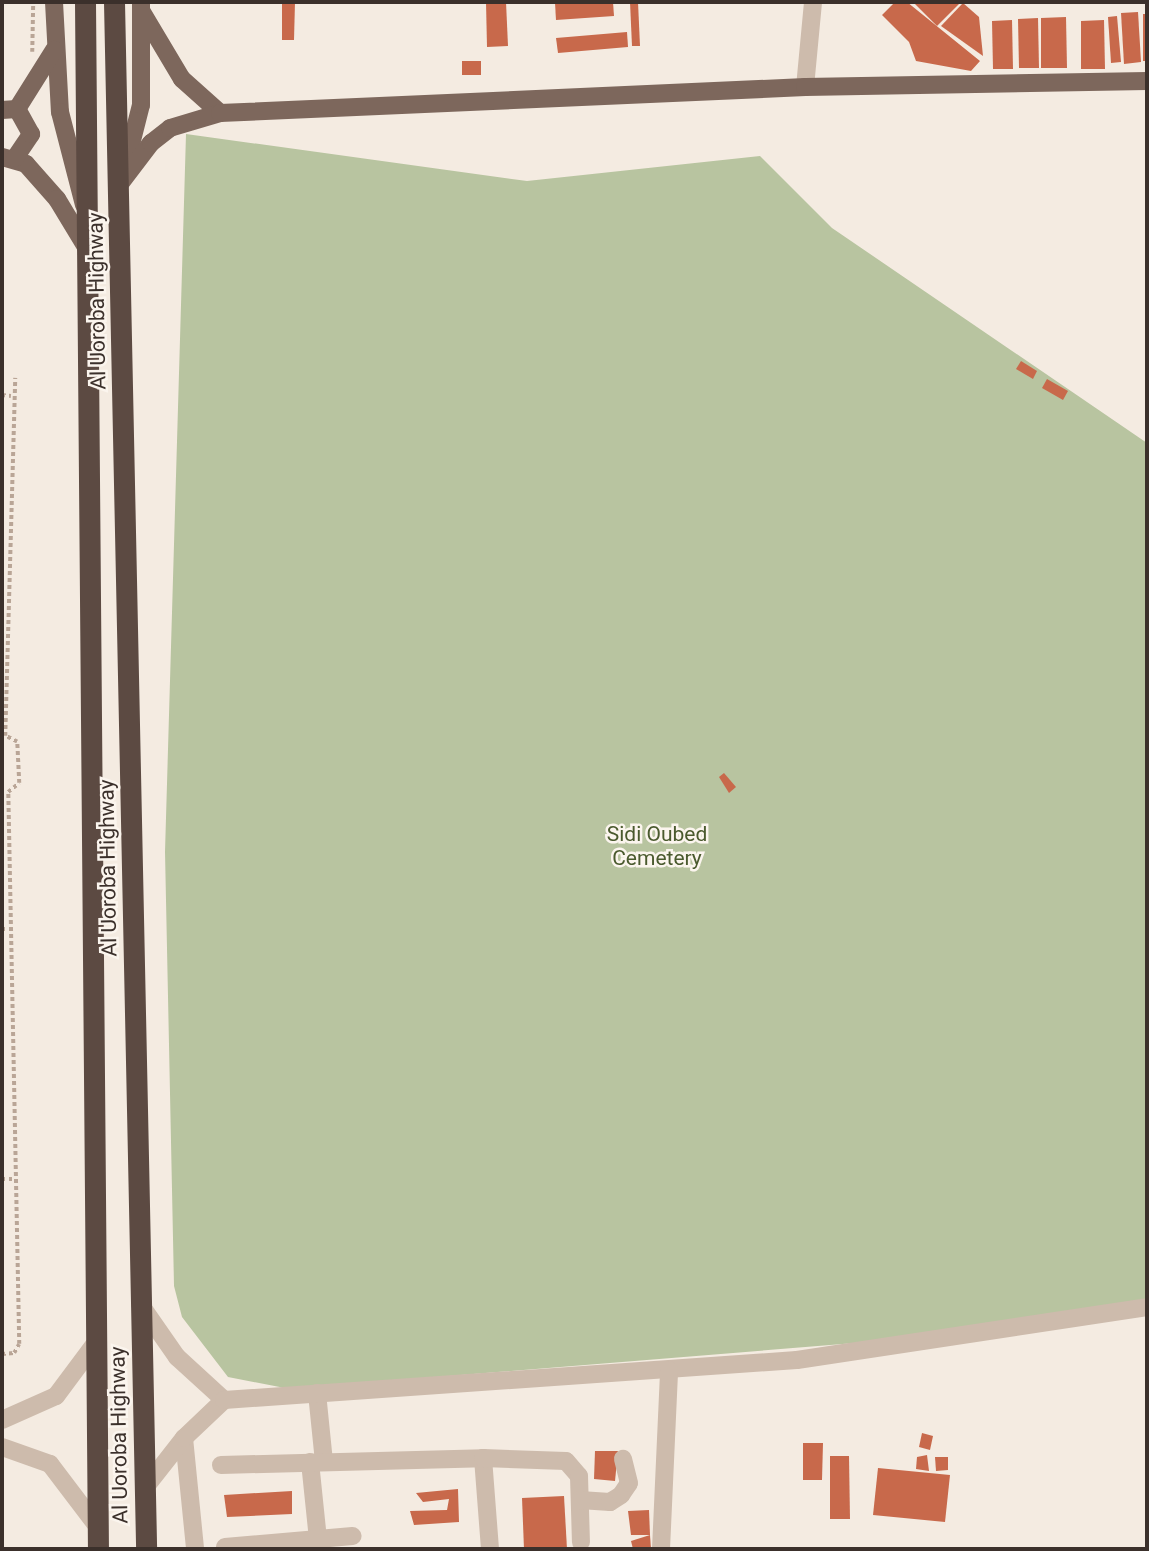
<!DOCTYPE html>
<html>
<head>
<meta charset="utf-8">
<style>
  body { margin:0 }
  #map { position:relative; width:1149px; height:1551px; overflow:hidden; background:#f4ebe1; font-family:Roboto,sans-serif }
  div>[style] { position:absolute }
  .green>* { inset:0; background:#b8c4a0 }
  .building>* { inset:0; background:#c8694b }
  .path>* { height:3.5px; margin-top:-1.75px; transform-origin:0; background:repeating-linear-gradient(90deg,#b9a596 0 3.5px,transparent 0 7px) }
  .minor>* { height:18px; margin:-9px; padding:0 9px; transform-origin:9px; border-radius:9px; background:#cdbbac }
  .major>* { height:18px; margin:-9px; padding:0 9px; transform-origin:9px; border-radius:9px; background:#7d675c }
  .highway>* { height:21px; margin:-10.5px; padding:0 10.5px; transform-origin:10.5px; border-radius:10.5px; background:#5c4a42 }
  span { translate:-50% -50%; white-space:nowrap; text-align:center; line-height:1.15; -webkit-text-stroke:5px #fbf5ee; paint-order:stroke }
  .street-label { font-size:21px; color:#3b302b }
  .park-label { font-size:21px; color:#4a5a2e }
  .frame { position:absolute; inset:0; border:4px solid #3b302b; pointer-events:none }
</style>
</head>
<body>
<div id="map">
  <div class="green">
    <i style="clip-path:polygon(186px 134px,527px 181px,760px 156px,832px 228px,1147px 443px,1147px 1299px,892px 1340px,290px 1389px,228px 1377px,182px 1317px,174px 1286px,165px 852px)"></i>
  </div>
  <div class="building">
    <i style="clip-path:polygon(282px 2px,295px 2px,294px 40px,282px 40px)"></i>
    <i style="clip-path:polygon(486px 2px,506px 2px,508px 46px,487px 47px)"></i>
    <i style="clip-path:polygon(613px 2px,614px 16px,556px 20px,555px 3px)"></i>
    <i style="clip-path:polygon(630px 2px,638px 2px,640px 46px,632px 46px)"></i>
    <i style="clip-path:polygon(895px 2px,907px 2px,980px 61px,971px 71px,916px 61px,909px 42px,882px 15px)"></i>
    <i style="clip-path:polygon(913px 2px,961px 2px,937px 26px)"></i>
    <i style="clip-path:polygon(963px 3px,979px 17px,983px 56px,941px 26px)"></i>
    <i style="clip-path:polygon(1138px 12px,1141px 62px,1124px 64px,1121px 13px)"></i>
    <i style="clip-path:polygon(1143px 14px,1147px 14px,1147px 61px,1143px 61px)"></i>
    <i style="clip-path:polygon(1117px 16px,1121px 62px,1111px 63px,1108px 17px)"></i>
    <i style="clip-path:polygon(1066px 17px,1067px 68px,1041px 68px,1041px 18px)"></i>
    <i style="clip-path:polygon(1038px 18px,1039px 68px,1019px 68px,1018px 19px)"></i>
    <i style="clip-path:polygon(1012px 20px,1013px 69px,993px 69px,992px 21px)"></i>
    <i style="clip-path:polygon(1104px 20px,1105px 69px,1081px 69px,1081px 21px)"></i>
    <i style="clip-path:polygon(627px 32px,628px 47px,558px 53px,556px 38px)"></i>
    <i style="clip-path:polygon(462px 61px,481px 61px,481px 75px,462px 75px)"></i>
    <i style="clip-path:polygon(1021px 361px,1037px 371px,1033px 379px,1016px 369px)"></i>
    <i style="clip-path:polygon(1047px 379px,1068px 391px,1063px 400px,1042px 388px)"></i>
    <i style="clip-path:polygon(724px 773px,736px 787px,729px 793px,719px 777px)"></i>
    <i style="clip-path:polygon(922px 1433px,933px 1436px,930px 1450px,919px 1447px)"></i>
    <i style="clip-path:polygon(803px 1443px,823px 1443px,822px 1480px,803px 1480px)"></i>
    <i style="clip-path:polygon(595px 1451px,618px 1451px,615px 1481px,594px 1479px)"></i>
    <i style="clip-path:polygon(927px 1455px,929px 1471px,916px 1469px,917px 1457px)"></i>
    <i style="clip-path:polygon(830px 1456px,849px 1456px,850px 1519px,830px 1519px)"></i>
    <i style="clip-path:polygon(935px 1457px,948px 1457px,948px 1470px,936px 1471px)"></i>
    <i style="clip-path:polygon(878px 1468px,950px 1475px,945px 1522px,873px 1515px)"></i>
    <i style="clip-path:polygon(458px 1489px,459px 1522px,414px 1525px,410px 1511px,447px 1510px,449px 1499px,423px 1502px,416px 1493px)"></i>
    <i style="clip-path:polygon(292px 1491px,292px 1514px,227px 1517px,224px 1495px)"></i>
    <i style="clip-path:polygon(564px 1496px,567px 1549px,524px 1549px,522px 1498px)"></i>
    <i style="clip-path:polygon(649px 1510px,650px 1535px,631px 1535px,628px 1511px)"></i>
    <i style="clip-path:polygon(650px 1535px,651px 1549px,633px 1549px,631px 1541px)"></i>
  </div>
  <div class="path">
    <i style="left:32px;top:52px;width:50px;rotate:-88.9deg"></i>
    <i style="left:2px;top:395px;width:9px;rotate:6deg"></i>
    <i style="left:2px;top:929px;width:8px"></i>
    <i style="left:2px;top:1179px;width:11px"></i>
    <i style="left:2px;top:1354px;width:12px;rotate:-5deg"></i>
    <i style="left:14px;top:1353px;width:10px;rotate:-61deg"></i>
    <i style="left:19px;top:1344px;width:552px;rotate:-91.14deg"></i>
    <i style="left:8px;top:792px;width:14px;rotate:-39deg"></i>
    <i style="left:19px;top:783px;width:41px;rotate:-92.8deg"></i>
    <i style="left:17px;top:742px;width:13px;rotate:-153deg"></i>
    <i style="left:5px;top:736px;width:358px;rotate:-88.4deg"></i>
  </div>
  <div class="minor">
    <i style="left:805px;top:87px;width:85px;rotate:-84.6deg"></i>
    <i style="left:140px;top:1304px;width:65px;rotate:55.1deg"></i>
    <i style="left:177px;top:1357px;width:64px;rotate:42.5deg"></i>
    <i style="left:317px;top:1393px;width:69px;rotate:84.2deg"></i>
    <i style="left:2px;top:1420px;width:59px;rotate:-24deg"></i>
    <i style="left:56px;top:1396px;width:64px;rotate:-53.3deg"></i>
    <i style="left:184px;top:1438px;width:112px;rotate:84.3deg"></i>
    <i style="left:2px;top:1447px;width:51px;rotate:19.5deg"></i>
    <i style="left:50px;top:1464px;width:78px;rotate:52.8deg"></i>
    <i style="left:483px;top:1458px;width:91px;rotate:85.6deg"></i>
    <i style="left:310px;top:1462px;width:87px;rotate:84.1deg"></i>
    <i style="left:221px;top:1465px;width:262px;rotate:-1.5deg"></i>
    <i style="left:483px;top:1458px;width:83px;rotate:2.1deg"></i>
    <i style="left:566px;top:1461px;width:20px;rotate:49deg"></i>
    <i style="left:579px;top:1476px;width:66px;rotate:88.3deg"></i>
    <i style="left:144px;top:1489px;width:65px;rotate:-51.9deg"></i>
    <i style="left:184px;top:1438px;width:55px;rotate:-43.5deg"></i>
    <i style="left:224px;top:1400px;width:574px;rotate:-3.99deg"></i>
    <i style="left:797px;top:1360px;width:354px;rotate:-8.6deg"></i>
    <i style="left:580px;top:1500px;width:30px;rotate:4deg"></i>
    <i style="left:610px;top:1502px;width:13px;rotate:-32deg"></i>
    <i style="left:621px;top:1495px;width:14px;rotate:-56deg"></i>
    <i style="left:629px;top:1483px;width:25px;rotate:-104deg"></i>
    <i style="left:225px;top:1547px;width:128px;rotate:-4.9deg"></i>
    <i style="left:661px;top:1549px;width:179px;rotate:-87.4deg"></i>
  </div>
  <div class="major">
    <i style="left:54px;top:2px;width:110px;rotate:86.9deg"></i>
    <i style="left:60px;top:112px;width:96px;rotate:75.5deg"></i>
    <i style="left:142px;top:12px;width:78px;rotate:59.2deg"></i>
    <i style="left:182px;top:79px;width:51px;rotate:41.8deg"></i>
    <i style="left:2px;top:110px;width:15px;rotate:-4deg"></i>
    <i style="left:17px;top:109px;width:70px;rotate:-57.9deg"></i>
    <i style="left:2px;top:157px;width:25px;rotate:16deg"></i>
    <i style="left:26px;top:164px;width:47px;rotate:48.5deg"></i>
    <i style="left:57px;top:199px;width:56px;rotate:58.9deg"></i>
    <i style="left:15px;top:158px;width:29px;rotate:-56deg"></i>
    <i style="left:31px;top:134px;width:29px;rotate:-119deg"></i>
    <i style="left:124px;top:172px;width:69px;rotate:-75.8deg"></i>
    <i style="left:141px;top:105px;width:103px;rotate:-90deg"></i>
    <i style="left:119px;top:185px;width:53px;rotate:-52.7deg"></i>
    <i style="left:151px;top:143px;width:24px;rotate:-38deg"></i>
    <i style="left:170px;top:128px;width:52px;rotate:-16.7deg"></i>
    <i style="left:220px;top:113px;width:586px;rotate:-2.54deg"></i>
    <i style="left:805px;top:87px;width:342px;rotate:-1deg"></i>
  </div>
  <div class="highway">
    <i style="left:85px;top:2px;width:1547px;rotate:89.52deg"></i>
    <i style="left:114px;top:2px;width:1547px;rotate:88.81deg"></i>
  </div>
  <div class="street-label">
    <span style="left:97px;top:301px;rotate:-91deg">Al Uoroba Highway</span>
    <span style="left:108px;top:868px;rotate:-91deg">Al Uoroba Highway</span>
    <span style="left:119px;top:1435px;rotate:-91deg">Al Uoroba Highway</span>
  </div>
  <div class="park-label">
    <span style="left:657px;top:846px">Sidi Oubed<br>Cemetery</span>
  </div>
  <div class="frame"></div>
</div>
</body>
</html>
